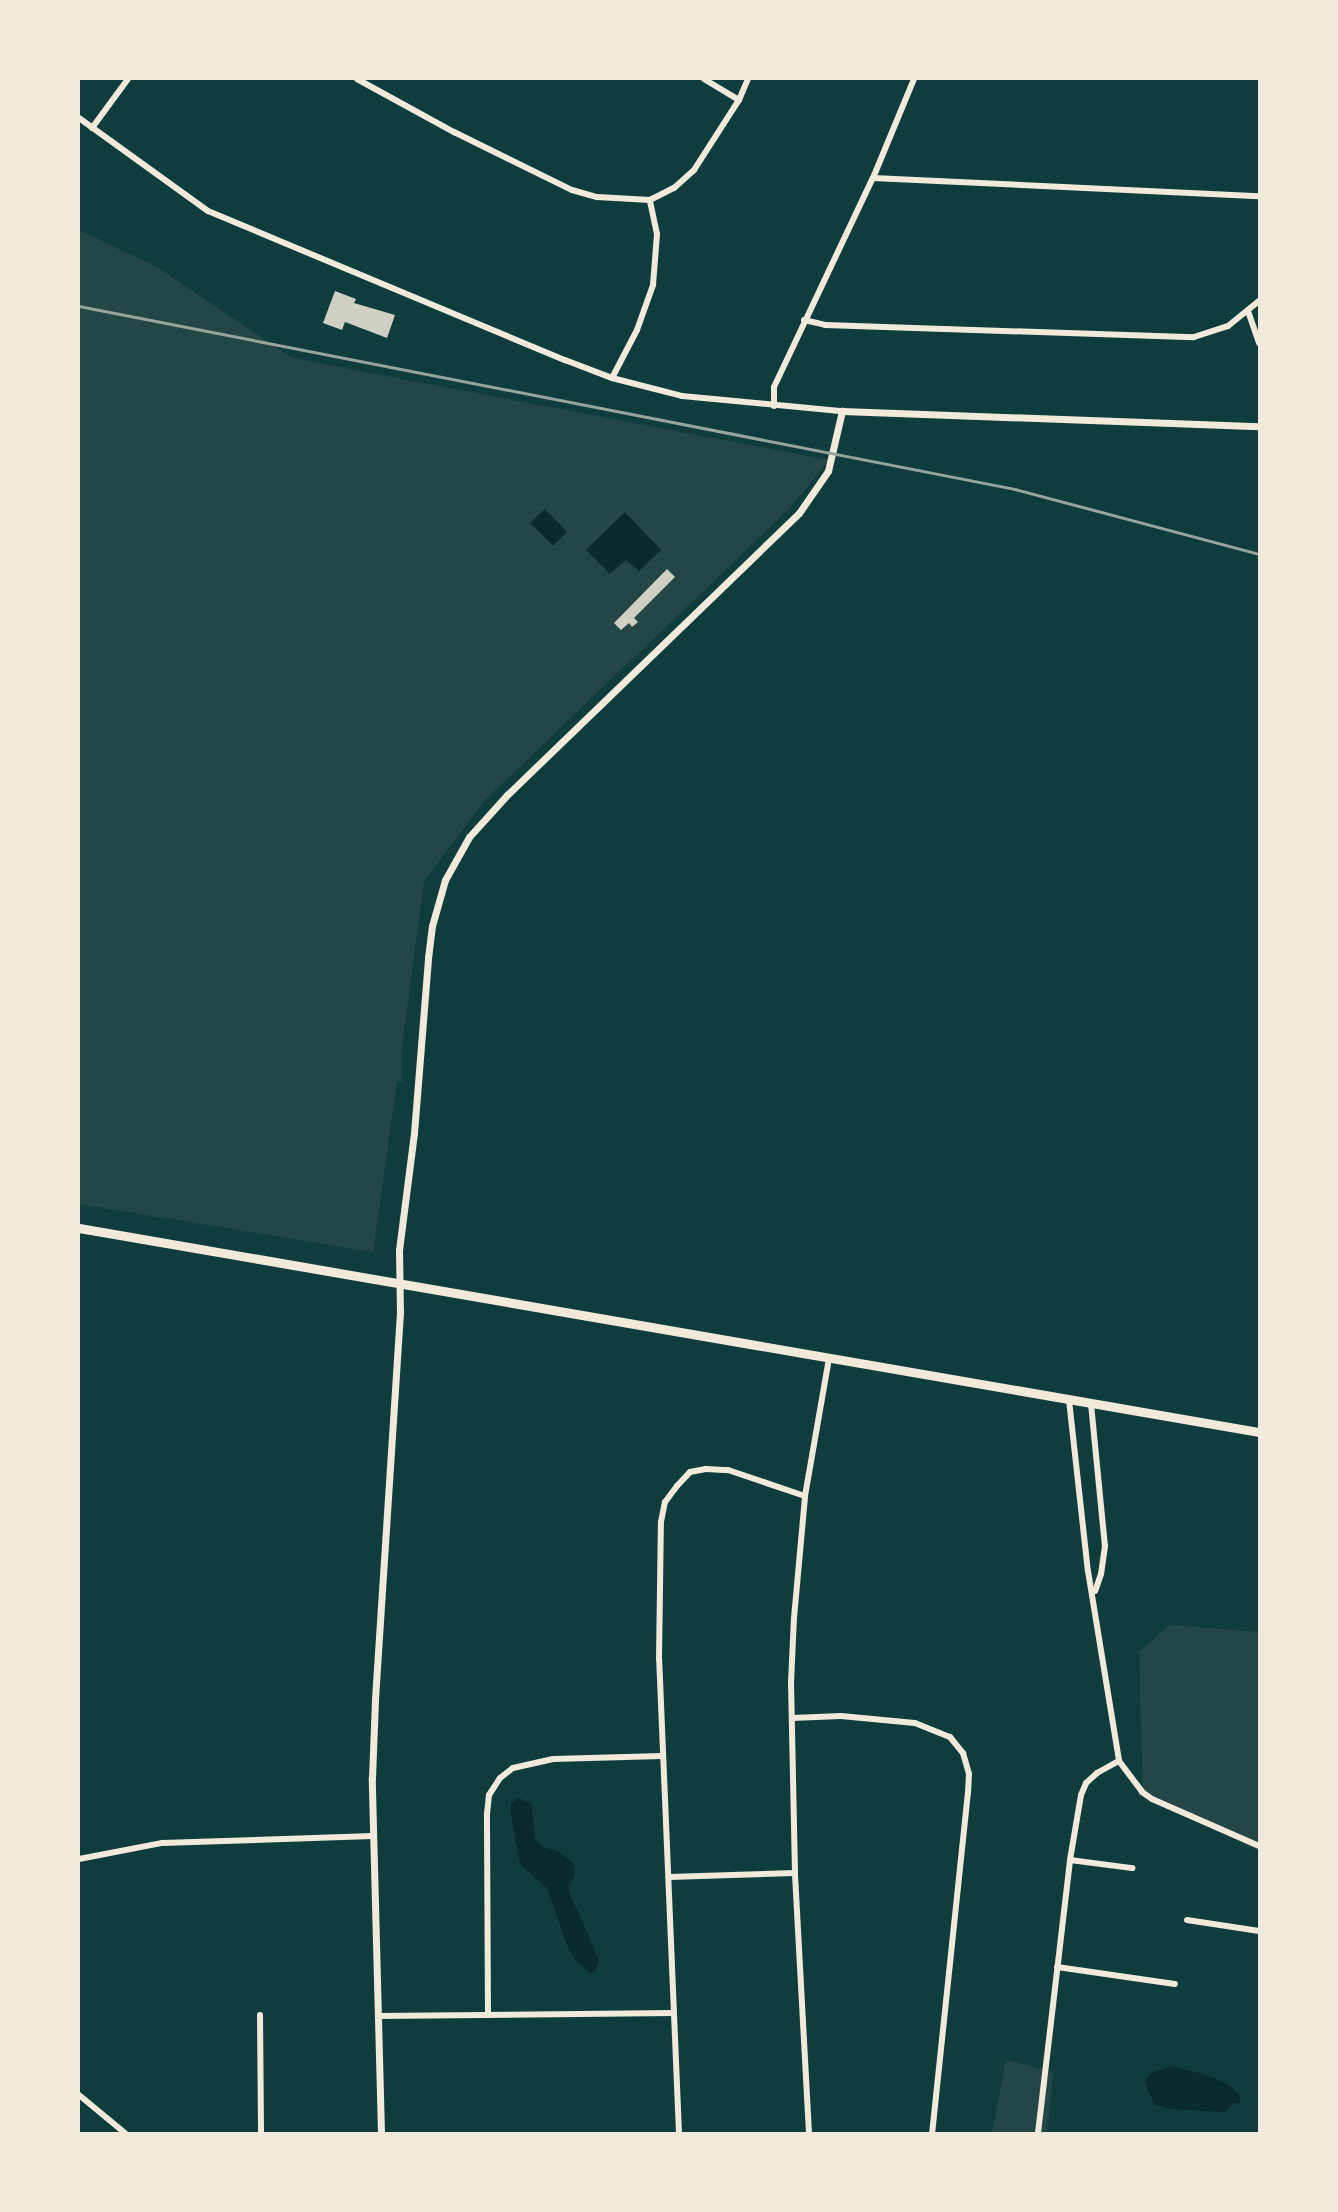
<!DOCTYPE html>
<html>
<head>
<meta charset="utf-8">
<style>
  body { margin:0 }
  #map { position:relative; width:1338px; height:2212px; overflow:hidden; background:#0f3d3e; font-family:"Source Sans 3",sans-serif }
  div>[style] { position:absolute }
  .green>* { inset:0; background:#244646 }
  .water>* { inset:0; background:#0a2a2b }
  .building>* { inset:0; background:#cfcfc3 }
  .minor>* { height:6px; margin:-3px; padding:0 3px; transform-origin:3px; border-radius:3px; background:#f1e9da }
  .tertiary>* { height:7px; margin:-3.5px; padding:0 3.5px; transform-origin:3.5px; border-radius:3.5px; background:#f1e9da }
  .primary>* { height:9px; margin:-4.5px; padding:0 4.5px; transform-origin:4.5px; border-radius:4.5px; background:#f1e9da }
  .rail>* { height:2.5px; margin:-1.25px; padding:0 1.25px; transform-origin:1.25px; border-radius:1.25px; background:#97a49c }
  span { translate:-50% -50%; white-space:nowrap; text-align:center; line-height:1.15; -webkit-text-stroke:5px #f1e9da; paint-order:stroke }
  .frame { position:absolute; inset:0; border:80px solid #f1e9da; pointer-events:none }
</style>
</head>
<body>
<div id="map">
  <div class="green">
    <i style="clip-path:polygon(79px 230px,157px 267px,292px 358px,829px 460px,789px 509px,485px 800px,424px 881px,401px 1053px,402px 1082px,397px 1081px,373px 1252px,79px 1204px)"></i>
    <i style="clip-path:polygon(1170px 1625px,1259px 1632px,1259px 1851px,1143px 1795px,1139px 1652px)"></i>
    <i style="clip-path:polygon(1006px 2060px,1053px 2072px,1047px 2133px,992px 2133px)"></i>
  </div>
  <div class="water">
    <i style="clip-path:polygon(545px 509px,567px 532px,553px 546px,530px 523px)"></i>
    <i style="clip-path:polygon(625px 512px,661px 550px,639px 571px,626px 560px,610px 574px,586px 550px)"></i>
    <i style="clip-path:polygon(519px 1798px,532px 1804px,535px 1839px,543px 1847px,558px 1851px,574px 1864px,575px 1876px,568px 1885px,569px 1892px,599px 1960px,595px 1971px,590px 1973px,576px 1961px,567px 1945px,548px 1889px,520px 1864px,511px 1815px,511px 1804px)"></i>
    <i style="clip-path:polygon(1172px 2066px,1211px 2076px,1230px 2086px,1240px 2095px,1240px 2103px,1234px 2103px,1225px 2112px,1171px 2109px,1154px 2104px,1145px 2082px,1150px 2074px)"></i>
  </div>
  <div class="building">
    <i style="clip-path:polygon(335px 291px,356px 299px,354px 303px,395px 315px,387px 338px,345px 322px,342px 330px,323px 323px)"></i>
    <i style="clip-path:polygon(667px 569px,675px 577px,634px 618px,638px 622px,632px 627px,629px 623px,621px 630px,614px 623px)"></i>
  </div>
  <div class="minor">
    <i style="left:357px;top:79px;width:111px;rotate:28.7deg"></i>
    <i style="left:454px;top:132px;width:131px;rotate:26.2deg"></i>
    <i style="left:572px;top:190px;width:26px;rotate:16deg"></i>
    <i style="left:597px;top:197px;width:53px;rotate:3.2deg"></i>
    <i style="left:650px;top:200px;width:27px;rotate:-27deg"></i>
    <i style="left:674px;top:188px;width:27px;rotate:-42deg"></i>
    <i style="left:694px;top:170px;width:83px;rotate:-57.3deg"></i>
    <i style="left:739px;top:100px;width:23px;rotate:-67deg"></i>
    <i style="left:704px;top:79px;width:41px;rotate:31deg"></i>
    <i style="left:79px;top:118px;width:159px;rotate:35.8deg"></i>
    <i style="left:208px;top:211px;width:387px;rotate:22.7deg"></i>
    <i style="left:565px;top:360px;width:50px;rotate:21deg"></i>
    <i style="left:612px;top:378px;width:72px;rotate:14.4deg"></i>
    <i style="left:682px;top:396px;width:161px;rotate:5.4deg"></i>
    <i style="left:92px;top:128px;width:61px;rotate:-53.7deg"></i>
    <i style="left:873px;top:178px;width:386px;rotate:2.7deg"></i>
    <i style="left:1248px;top:311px;width:34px;rotate:71deg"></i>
    <i style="left:804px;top:320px;width:22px;rotate:13deg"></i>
    <i style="left:825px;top:325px;width:369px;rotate:1.9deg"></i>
    <i style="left:1194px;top:337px;width:36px;rotate:-18deg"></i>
    <i style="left:1228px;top:326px;width:40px;rotate:-39deg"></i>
    <i style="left:612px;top:378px;width:54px;rotate:-62.5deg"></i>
    <i style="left:637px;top:330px;width:48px;rotate:-70.4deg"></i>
    <i style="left:653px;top:285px;width:51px;rotate:-85.5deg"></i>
    <i style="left:657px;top:234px;width:35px;rotate:-102deg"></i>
    <i style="left:774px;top:406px;width:19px;rotate:-90deg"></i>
    <i style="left:774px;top:387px;width:231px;rotate:-64.7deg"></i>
    <i style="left:873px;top:178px;width:107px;rotate:-67.5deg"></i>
    <i style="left:1069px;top:1400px;width:172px;rotate:83.7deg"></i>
    <i style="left:1088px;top:1571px;width:193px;rotate:80.7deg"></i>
    <i style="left:1119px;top:1761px;width:39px;rotate:53deg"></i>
    <i style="left:1142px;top:1792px;width:12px;rotate:35deg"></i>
    <i style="left:1152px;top:1799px;width:117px;rotate:23.7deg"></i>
    <i style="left:1091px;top:1404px;width:143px;rotate:84.4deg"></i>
    <i style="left:1105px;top:1546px;width:28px;rotate:98deg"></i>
    <i style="left:1101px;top:1574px;width:18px;rotate:109deg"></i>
    <i style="left:792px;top:1718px;width:49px;rotate:-2.3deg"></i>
    <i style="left:841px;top:1716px;width:74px;rotate:5.4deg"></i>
    <i style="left:915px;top:1723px;width:38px;rotate:22deg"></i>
    <i style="left:950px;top:1737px;width:21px;rotate:51deg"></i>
    <i style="left:963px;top:1753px;width:22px;rotate:74deg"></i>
    <i style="left:969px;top:1774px;width:18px;rotate:93deg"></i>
    <i style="left:968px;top:1792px;width:343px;rotate:96deg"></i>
    <i style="left:79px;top:1859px;width:85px;rotate:-10.9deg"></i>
    <i style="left:162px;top:1843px;width:211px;rotate:-1.9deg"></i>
    <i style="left:1070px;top:1860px;width:63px;rotate:7.4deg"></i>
    <i style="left:669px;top:1877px;width:126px;rotate:-1.8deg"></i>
    <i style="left:1187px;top:1920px;width:73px;rotate:8.7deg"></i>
    <i style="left:1057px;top:1967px;width:119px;rotate:8.2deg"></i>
    <i style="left:260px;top:2015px;width:118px;rotate:89.5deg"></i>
    <i style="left:488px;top:2015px;width:201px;rotate:-90.3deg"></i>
    <i style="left:487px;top:1814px;width:19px;rotate:-84deg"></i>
    <i style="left:489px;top:1795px;width:20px;rotate:-57deg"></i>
    <i style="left:500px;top:1778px;width:16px;rotate:-38deg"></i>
    <i style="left:513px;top:1768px;width:41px;rotate:-12.7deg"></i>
    <i style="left:553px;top:1759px;width:109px;rotate:-1.6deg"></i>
    <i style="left:379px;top:2016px;width:295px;rotate:-0.6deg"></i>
    <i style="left:79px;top:2095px;width:60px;rotate:39.6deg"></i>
    <i style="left:679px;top:2133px;width:474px;rotate:-92.4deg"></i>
    <i style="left:659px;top:1659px;width:137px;rotate:-89.2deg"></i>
    <i style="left:661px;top:1522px;width:20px;rotate:-79deg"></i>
    <i style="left:665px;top:1502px;width:20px;rotate:-53deg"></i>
    <i style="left:677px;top:1486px;width:19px;rotate:-47deg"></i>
    <i style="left:690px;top:1472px;width:16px;rotate:-11deg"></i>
    <i style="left:706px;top:1469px;width:22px;rotate:3deg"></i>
    <i style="left:728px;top:1470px;width:81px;rotate:18.7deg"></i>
    <i style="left:809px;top:2133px;width:260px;rotate:-93.1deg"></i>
    <i style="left:795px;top:1873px;width:190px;rotate:-91.2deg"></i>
    <i style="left:791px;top:1683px;width:65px;rotate:-87.4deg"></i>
    <i style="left:794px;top:1618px;width:122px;rotate:-84.8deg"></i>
    <i style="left:805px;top:1496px;width:139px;rotate:-80.1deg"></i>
    <i style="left:1038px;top:2133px;width:275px;rotate:-83.3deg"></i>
    <i style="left:1070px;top:1860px;width:66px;rotate:-80.4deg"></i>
    <i style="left:1081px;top:1795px;width:13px;rotate:-67deg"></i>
    <i style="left:1086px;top:1783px;width:15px;rotate:-42deg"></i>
    <i style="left:1097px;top:1773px;width:25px;rotate:-29deg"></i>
  </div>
  <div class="tertiary">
    <i style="left:381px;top:2133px;width:355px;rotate:-91.5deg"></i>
    <i style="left:372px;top:1778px;width:79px;rotate:-87.8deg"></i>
    <i style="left:375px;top:1699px;width:387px;rotate:-86.3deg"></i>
    <i style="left:400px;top:1313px;width:63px;rotate:-90.9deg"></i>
    <i style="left:399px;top:1250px;width:118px;rotate:-82.7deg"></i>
    <i style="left:414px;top:1133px;width:176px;rotate:-85.4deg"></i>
    <i style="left:428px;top:958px;width:32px;rotate:-83deg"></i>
    <i style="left:432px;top:926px;width:48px;rotate:-74.2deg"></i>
    <i style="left:445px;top:880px;width:49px;rotate:-60.8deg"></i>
    <i style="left:469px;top:837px;width:57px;rotate:-47.9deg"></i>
    <i style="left:507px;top:795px;width:406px;rotate:-44deg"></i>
    <i style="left:799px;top:513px;width:51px;rotate:-55.4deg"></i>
    <i style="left:828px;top:471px;width:62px;rotate:-76.9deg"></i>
    <i style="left:842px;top:411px;width:417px;rotate:2.1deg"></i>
  </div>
  <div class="primary">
    <i style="left:79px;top:1228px;width:1198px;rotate:9.81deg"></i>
  </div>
  <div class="rail">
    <i style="left:79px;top:306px;width:954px;rotate:11.06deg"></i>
    <i style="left:1015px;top:489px;width:253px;rotate:14.9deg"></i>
  </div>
  <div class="frame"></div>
</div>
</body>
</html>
